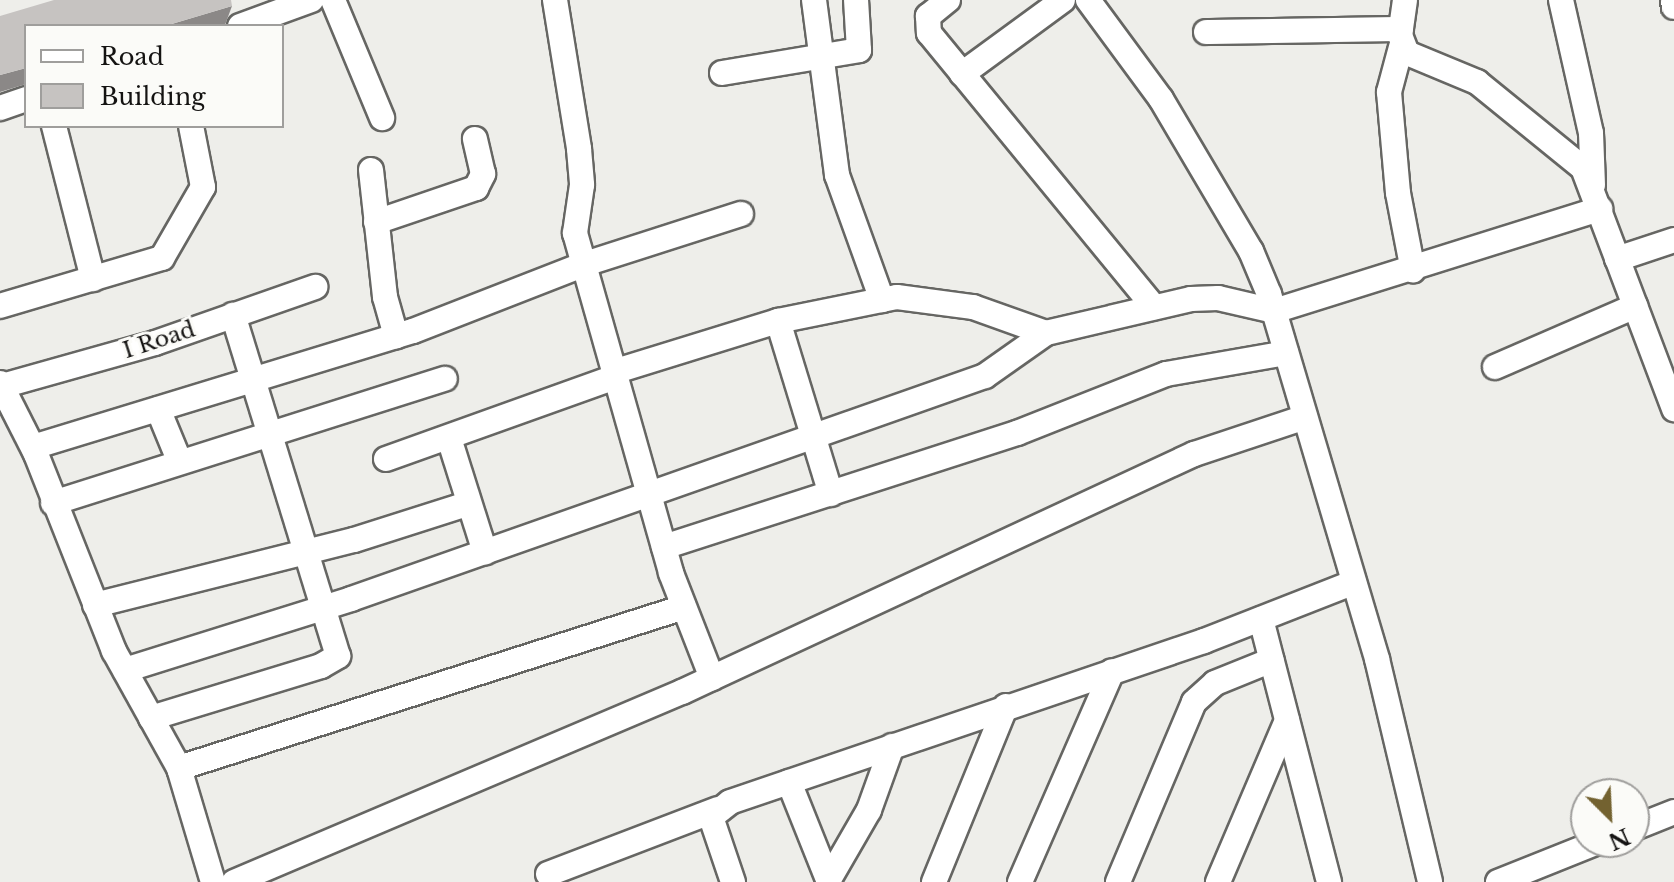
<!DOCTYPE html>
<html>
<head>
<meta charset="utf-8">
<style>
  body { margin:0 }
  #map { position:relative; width:1674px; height:882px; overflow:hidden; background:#eeeeea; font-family:"Libre Baskerville",serif }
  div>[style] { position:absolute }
  .roads { filter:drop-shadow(2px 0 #666663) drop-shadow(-2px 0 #666663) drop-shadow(0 2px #666663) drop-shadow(0 -2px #666663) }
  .minor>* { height:24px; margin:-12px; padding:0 12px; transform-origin:12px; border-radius:12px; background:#fff }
  .shaded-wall>* { inset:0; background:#8b8887 }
  .building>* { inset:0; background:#c6c3c1 }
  span { translate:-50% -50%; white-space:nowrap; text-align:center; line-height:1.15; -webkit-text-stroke:6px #fbfbf8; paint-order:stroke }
  .street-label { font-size:22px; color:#141312 }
  .legend { position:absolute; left:24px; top:24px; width:260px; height:104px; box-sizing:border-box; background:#fbfbf8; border:2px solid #9f9e9c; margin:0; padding:10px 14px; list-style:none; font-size:24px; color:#141312 }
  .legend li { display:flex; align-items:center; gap:16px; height:40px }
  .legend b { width:40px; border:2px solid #9f9e9c }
  .north { position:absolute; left:1570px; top:778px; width:80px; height:80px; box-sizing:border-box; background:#fbfbf8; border:2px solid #9f9e9c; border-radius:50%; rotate:156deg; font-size:22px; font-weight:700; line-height:32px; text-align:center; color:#141312 }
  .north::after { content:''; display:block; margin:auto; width:28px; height:36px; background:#736230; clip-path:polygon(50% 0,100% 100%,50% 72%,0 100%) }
</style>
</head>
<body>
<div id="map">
  <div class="roads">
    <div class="minor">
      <i style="left:333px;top:0;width:128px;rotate:67.4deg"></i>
      <i style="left:555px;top:0;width:151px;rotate:80.8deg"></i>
      <i style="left:579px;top:149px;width:36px;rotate:85deg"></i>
      <i style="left:582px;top:185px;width:49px;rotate:98.3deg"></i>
      <i style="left:575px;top:233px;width:353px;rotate:74.2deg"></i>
      <i style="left:671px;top:573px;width:113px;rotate:68.7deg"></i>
      <i style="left:814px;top:0;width:177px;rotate:82.5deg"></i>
      <i style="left:837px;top:175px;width:133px;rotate:70.2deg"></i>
      <i style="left:948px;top:0;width:26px;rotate:141deg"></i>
      <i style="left:928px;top:16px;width:17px;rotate:87deg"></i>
      <i style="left:929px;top:33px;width:355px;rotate:50.6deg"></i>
      <i style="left:1088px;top:0;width:123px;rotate:53.6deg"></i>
      <i style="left:1161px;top:99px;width:177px;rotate:59.4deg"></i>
      <i style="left:1251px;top:251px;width:47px;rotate:67.3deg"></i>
      <i style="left:1269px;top:294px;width:381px;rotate:73.5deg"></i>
      <i style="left:1377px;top:659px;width:229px;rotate:76.6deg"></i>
      <i style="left:1405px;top:0;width:35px;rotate:98deg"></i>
      <i style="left:1400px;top:35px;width:19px;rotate:69deg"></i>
      <i style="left:1407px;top:53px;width:76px;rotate:22.5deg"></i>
      <i style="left:1477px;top:82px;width:136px;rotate:39.1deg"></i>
      <i style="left:1583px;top:168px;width:258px;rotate:69.3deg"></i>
      <i style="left:1561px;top:0;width:136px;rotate:77.3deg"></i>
      <i style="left:1591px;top:133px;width:52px;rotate:87.8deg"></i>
      <i style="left:1673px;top:0;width:7px;rotate:82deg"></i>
      <i style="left:240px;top:26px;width:76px;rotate:-20.1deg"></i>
      <i style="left:1206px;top:32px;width:195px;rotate:-0.9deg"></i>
      <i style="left:1401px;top:47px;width:47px;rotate:104.9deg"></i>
      <i style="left:1389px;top:92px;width:101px;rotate:84.9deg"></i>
      <i style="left:1398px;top:193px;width:79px;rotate:79.1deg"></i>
      <i style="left:722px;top:73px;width:139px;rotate:-9.5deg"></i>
      <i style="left:859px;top:50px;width:50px;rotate:-93.4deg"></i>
      <i style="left:962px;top:74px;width:125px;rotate:-36.2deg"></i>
      <i style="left:0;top:108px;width:28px;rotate:-19deg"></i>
      <i style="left:54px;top:126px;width:158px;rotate:75.7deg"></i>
      <i style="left:371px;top:170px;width:128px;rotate:83.7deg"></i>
      <i style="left:385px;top:297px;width:41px;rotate:74.2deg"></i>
      <i style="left:376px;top:222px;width:106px;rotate:-18.8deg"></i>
      <i style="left:476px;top:188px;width:16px;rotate:-63deg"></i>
      <i style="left:483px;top:174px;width:36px;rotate:-103deg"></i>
      <i style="left:1617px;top:259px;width:60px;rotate:-18.4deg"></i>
      <i style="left:0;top:306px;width:169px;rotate:-16.5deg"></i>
      <i style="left:162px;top:258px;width:82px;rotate:-60deg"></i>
      <i style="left:203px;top:187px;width:62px;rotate:-101.1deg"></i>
      <i style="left:778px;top:321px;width:181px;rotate:73deg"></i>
      <i style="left:1495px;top:367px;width:153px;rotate:-23.5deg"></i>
      <i style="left:613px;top:372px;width:173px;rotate:-17.2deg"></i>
      <i style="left:778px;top:321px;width:121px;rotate:-11.4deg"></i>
      <i style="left:897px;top:297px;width:77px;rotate:7.5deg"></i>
      <i style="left:973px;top:307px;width:77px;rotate:19.6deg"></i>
      <i style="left:1046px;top:333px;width:149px;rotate:-13.2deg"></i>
      <i style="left:1191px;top:299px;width:27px;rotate:-2deg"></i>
      <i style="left:1218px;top:298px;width:57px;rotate:13.1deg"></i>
      <i style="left:1274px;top:311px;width:342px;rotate:-17.4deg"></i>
      <i style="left:0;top:383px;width:80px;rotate:63.1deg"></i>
      <i style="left:36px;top:454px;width:212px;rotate:68.4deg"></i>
      <i style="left:114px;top:651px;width:134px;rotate:60.9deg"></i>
      <i style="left:179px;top:768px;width:119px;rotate:73.4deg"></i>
      <i style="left:2px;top:386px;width:159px;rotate:-15.7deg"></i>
      <i style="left:155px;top:343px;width:170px;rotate:-19.3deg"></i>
      <i style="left:158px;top:409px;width:55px;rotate:67.6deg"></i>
      <i style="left:449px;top:438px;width:120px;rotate:72.5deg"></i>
      <i style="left:33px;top:447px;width:397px;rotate:-17deg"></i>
      <i style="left:413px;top:331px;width:181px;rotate:-21.3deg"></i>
      <i style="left:582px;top:265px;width:167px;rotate:-17.8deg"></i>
      <i style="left:386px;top:459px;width:243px;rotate:-19.7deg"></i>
      <i style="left:53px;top:503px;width:411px;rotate:-17.6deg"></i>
      <i style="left:664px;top:547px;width:371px;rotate:-17.9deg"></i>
      <i style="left:1017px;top:433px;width:160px;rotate:-21.6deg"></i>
      <i style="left:1166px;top:374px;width:122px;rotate:-9.9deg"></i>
      <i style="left:95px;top:605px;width:267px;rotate:-14.1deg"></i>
      <i style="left:354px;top:540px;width:119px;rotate:-17.7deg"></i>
      <i style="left:1261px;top:619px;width:272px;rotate:75.5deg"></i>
      <i style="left:125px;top:670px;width:237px;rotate:-17.4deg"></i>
      <i style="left:351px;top:599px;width:672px;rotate:-19.38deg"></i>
      <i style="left:985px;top:376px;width:75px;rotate:-35.2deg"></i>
      <i style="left:151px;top:718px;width:178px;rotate:-17deg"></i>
      <i style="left:321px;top:666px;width:20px;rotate:-30deg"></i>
      <i style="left:338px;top:656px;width:357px;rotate:-107.1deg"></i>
      <i style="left:179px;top:768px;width:530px;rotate:-17.68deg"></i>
      <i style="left:789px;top:782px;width:108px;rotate:68.2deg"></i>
      <i style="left:1634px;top:828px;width:43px;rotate:-21.8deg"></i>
      <i style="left:548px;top:874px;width:182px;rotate:-20.9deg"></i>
      <i style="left:828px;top:881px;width:82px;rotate:-60deg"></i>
      <i style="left:869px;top:810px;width:68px;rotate:-70.2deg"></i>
      <i style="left:234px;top:882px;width:487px;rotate:-23deg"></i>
      <i style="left:682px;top:692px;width:565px;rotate:-24.93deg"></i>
      <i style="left:1194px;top:454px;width:117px;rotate:-18.4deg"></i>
      <i style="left:733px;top:882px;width:69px;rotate:-108.7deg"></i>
      <i style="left:711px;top:817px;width:24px;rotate:-38deg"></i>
      <i style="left:730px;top:802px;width:501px;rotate:-18.76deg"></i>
      <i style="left:1204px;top:641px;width:159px;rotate:-21.4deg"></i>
      <i style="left:934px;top:882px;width:190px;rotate:-67.8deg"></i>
      <i style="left:1020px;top:882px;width:230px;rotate:-66.4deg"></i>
      <i style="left:1118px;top:882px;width:195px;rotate:-67.1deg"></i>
      <i style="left:1194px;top:702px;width:28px;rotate:-42deg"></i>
      <i style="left:1215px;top:683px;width:61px;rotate:-22deg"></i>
      <i style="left:1218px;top:882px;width:176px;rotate:-66.9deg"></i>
      <i style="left:1498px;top:882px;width:108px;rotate:-21.8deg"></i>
    </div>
  </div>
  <div class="shaded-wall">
    <i style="clip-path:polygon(232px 6px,225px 25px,222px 26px,165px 26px)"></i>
    <i style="clip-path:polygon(26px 68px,26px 84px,0 92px,0 75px)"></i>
  </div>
  <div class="building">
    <i style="clip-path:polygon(54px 0,231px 0,232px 6px,165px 26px,26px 26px,26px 68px,0 75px,0 16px)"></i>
  </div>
  <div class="street-label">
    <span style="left:159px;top:340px;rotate:-18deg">I Road</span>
  </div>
  <ul class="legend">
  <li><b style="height:10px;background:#fff"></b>Road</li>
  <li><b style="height:22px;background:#c6c3c1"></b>Building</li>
  </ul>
  <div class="north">N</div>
</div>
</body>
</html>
